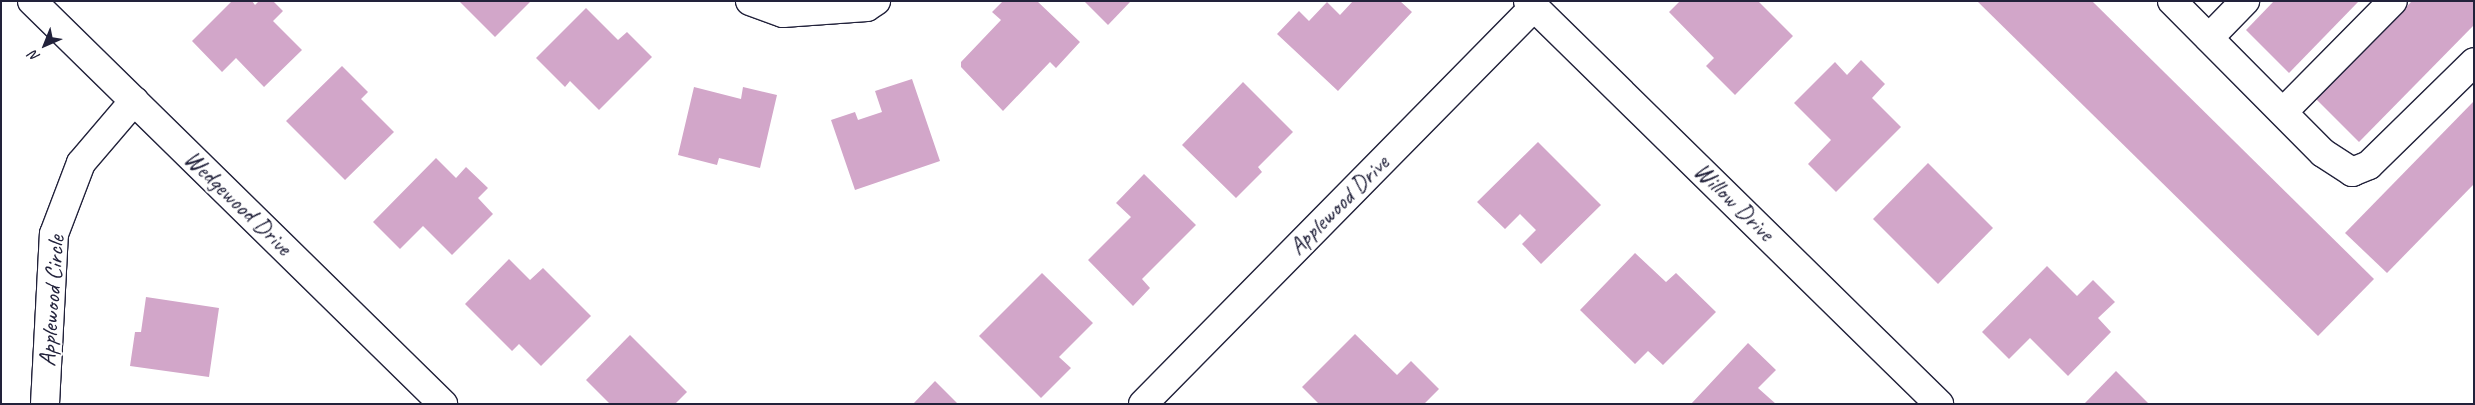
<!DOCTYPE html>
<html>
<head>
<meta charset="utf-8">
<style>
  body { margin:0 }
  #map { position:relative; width:2475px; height:405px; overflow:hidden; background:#fff; font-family:Caveat,sans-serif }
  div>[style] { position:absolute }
  .building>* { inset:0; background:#d2a6c9 }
  .roads { filter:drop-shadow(1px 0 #22223b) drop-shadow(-1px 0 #22223b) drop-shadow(0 1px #22223b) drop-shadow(0 -1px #22223b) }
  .minor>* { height:28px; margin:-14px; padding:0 14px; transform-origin:14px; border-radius:14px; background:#fff }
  span { translate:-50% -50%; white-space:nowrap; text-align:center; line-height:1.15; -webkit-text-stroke:4px #fff; paint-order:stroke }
  .street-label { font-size:24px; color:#22223b }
  .frame { position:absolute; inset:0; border:2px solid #22223b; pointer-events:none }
  .north { position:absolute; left:20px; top:20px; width:50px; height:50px; -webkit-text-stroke:4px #fff; paint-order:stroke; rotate:224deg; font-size:14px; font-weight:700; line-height:20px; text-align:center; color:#22223b }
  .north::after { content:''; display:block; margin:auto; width:18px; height:22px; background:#22223b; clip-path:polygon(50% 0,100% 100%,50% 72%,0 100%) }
</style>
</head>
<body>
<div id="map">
  <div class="building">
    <i style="clip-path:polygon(232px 1px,252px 1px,255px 5px,259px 1px,273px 1px,283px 11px,273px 21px,302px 50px,264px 87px,236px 58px,222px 72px,192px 41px)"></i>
    <i style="clip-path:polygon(459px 1px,531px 1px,495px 37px)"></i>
    <i style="clip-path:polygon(1003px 1px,1037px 1px,1080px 42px,1056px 68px,1050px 62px,1003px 111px,961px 67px,961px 62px,1001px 20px,992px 12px)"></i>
    <i style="clip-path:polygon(1084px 1px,1131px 1px,1108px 25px)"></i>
    <i style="clip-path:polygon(1353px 1px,1400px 1px,1412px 12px,1338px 91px,1277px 34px,1299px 11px,1309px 21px,1327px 2px,1340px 15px)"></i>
    <i style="clip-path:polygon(1680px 1px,1758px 1px,1793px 36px,1735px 95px,1706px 66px,1714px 58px,1669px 12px)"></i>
    <i style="clip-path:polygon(1977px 1px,2092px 1px,2374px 279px,2318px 336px)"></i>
    <i style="clip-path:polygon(2274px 1px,2359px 1px,2289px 73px,2246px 30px)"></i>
    <i style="clip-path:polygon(2412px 1px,2474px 1px,2474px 25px,2359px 142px,2316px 99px)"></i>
    <i style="clip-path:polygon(586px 8px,618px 40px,627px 32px,652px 57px,599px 110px,570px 81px,565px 87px,536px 58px)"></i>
    <i style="clip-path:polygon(1861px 60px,1885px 84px,1872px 98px,1901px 127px,1836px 192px,1808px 164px,1831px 140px,1794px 103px,1835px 62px,1847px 75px)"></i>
    <i style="clip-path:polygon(342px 66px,368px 92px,361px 99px,394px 132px,345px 180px,286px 121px)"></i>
    <i style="clip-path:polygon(912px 79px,940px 161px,855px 190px,831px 120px,855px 112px,858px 120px,882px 112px,875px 91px)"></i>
    <i style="clip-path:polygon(1243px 82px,1293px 132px,1258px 167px,1262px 172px,1236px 198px,1182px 145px)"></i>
    <i style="clip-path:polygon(694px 87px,741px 99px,743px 87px,777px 95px,760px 168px,719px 158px,717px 165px,678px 155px)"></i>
    <i style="clip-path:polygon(2474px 101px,2474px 184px,2387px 273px,2345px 233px)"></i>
    <i style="clip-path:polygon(1538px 142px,1601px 205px,1541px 264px,1522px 244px,1536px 230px,1520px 214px,1505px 229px,1477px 202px)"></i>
    <i style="clip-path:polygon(436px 158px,456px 178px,466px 167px,488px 188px,478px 198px,493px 214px,452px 255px,423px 226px,400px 249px,373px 222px)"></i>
    <i style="clip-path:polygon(1928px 163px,1993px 228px,1938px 284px,1873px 219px)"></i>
    <i style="clip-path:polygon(1144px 174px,1196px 225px,1142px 279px,1150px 288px,1133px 306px,1088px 260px,1131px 217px,1116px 203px)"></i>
    <i style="clip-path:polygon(1635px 253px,1666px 282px,1676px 273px,1716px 312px,1663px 365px,1648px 351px,1635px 364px,1580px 310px)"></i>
    <i style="clip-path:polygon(509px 259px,530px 280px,543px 268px,591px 316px,541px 366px,519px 344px,512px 351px,465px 304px)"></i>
    <i style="clip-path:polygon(2047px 266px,2077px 296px,2093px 280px,2115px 302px,2098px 318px,2111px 332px,2068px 376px,2030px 338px,2009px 359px,1982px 332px)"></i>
    <i style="clip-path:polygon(1042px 273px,1093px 323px,1059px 357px,1071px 368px,1041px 398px,979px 336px)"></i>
    <i style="clip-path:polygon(146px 297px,219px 308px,209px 377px,130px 366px,135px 332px,141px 332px)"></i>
    <i style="clip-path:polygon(1355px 334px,1397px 375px,1411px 361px,1439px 389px,1424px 404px,1319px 404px,1302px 387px)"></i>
    <i style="clip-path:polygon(630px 335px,687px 392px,675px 404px,610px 404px,586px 380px)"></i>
    <i style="clip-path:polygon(1748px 343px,1776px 370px,1758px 388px,1776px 404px,1691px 404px)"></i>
    <i style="clip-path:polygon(2116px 371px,2149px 404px,2084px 404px)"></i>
    <i style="clip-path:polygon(935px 381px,958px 404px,913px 404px)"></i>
  </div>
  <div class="roads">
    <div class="minor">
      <i style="left:32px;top:1px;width:576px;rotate:44.44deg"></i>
      <i style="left:750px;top:1px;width:35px;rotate:20deg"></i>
      <i style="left:783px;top:13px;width:84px;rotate:-4.1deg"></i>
      <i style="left:867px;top:7px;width:11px;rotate:-34deg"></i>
      <i style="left:1528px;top:1px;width:576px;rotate:44.44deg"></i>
      <i style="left:2172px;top:1px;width:214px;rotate:45.2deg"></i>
      <i style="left:2323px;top:153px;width:35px;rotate:33deg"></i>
      <i style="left:2352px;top:172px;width:18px;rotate:-22deg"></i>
      <i style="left:2369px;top:165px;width:147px;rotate:-44.4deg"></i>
      <i style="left:2209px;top:38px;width:52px;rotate:-45.8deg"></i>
      <i style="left:2283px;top:112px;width:156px;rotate:-45.3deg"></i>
      <i style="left:45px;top:404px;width:170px;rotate:-87deg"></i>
      <i style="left:54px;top:234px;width:76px;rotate:-69.2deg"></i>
      <i style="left:81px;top:163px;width:82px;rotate:-49.5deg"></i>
      <i style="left:1143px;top:404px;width:557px;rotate:-45.44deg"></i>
    </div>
  </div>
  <div class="street-label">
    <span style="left:1734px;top:202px;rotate:44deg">Willow Drive</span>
    <span style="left:238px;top:203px;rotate:44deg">Wedgewood Drive</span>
    <span style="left:1339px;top:205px;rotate:-45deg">Applewood Drive</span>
    <span style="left:52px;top:301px;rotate:-86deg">Applewood Circle</span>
  </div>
  <div class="frame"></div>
  <div class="north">N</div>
</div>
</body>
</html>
